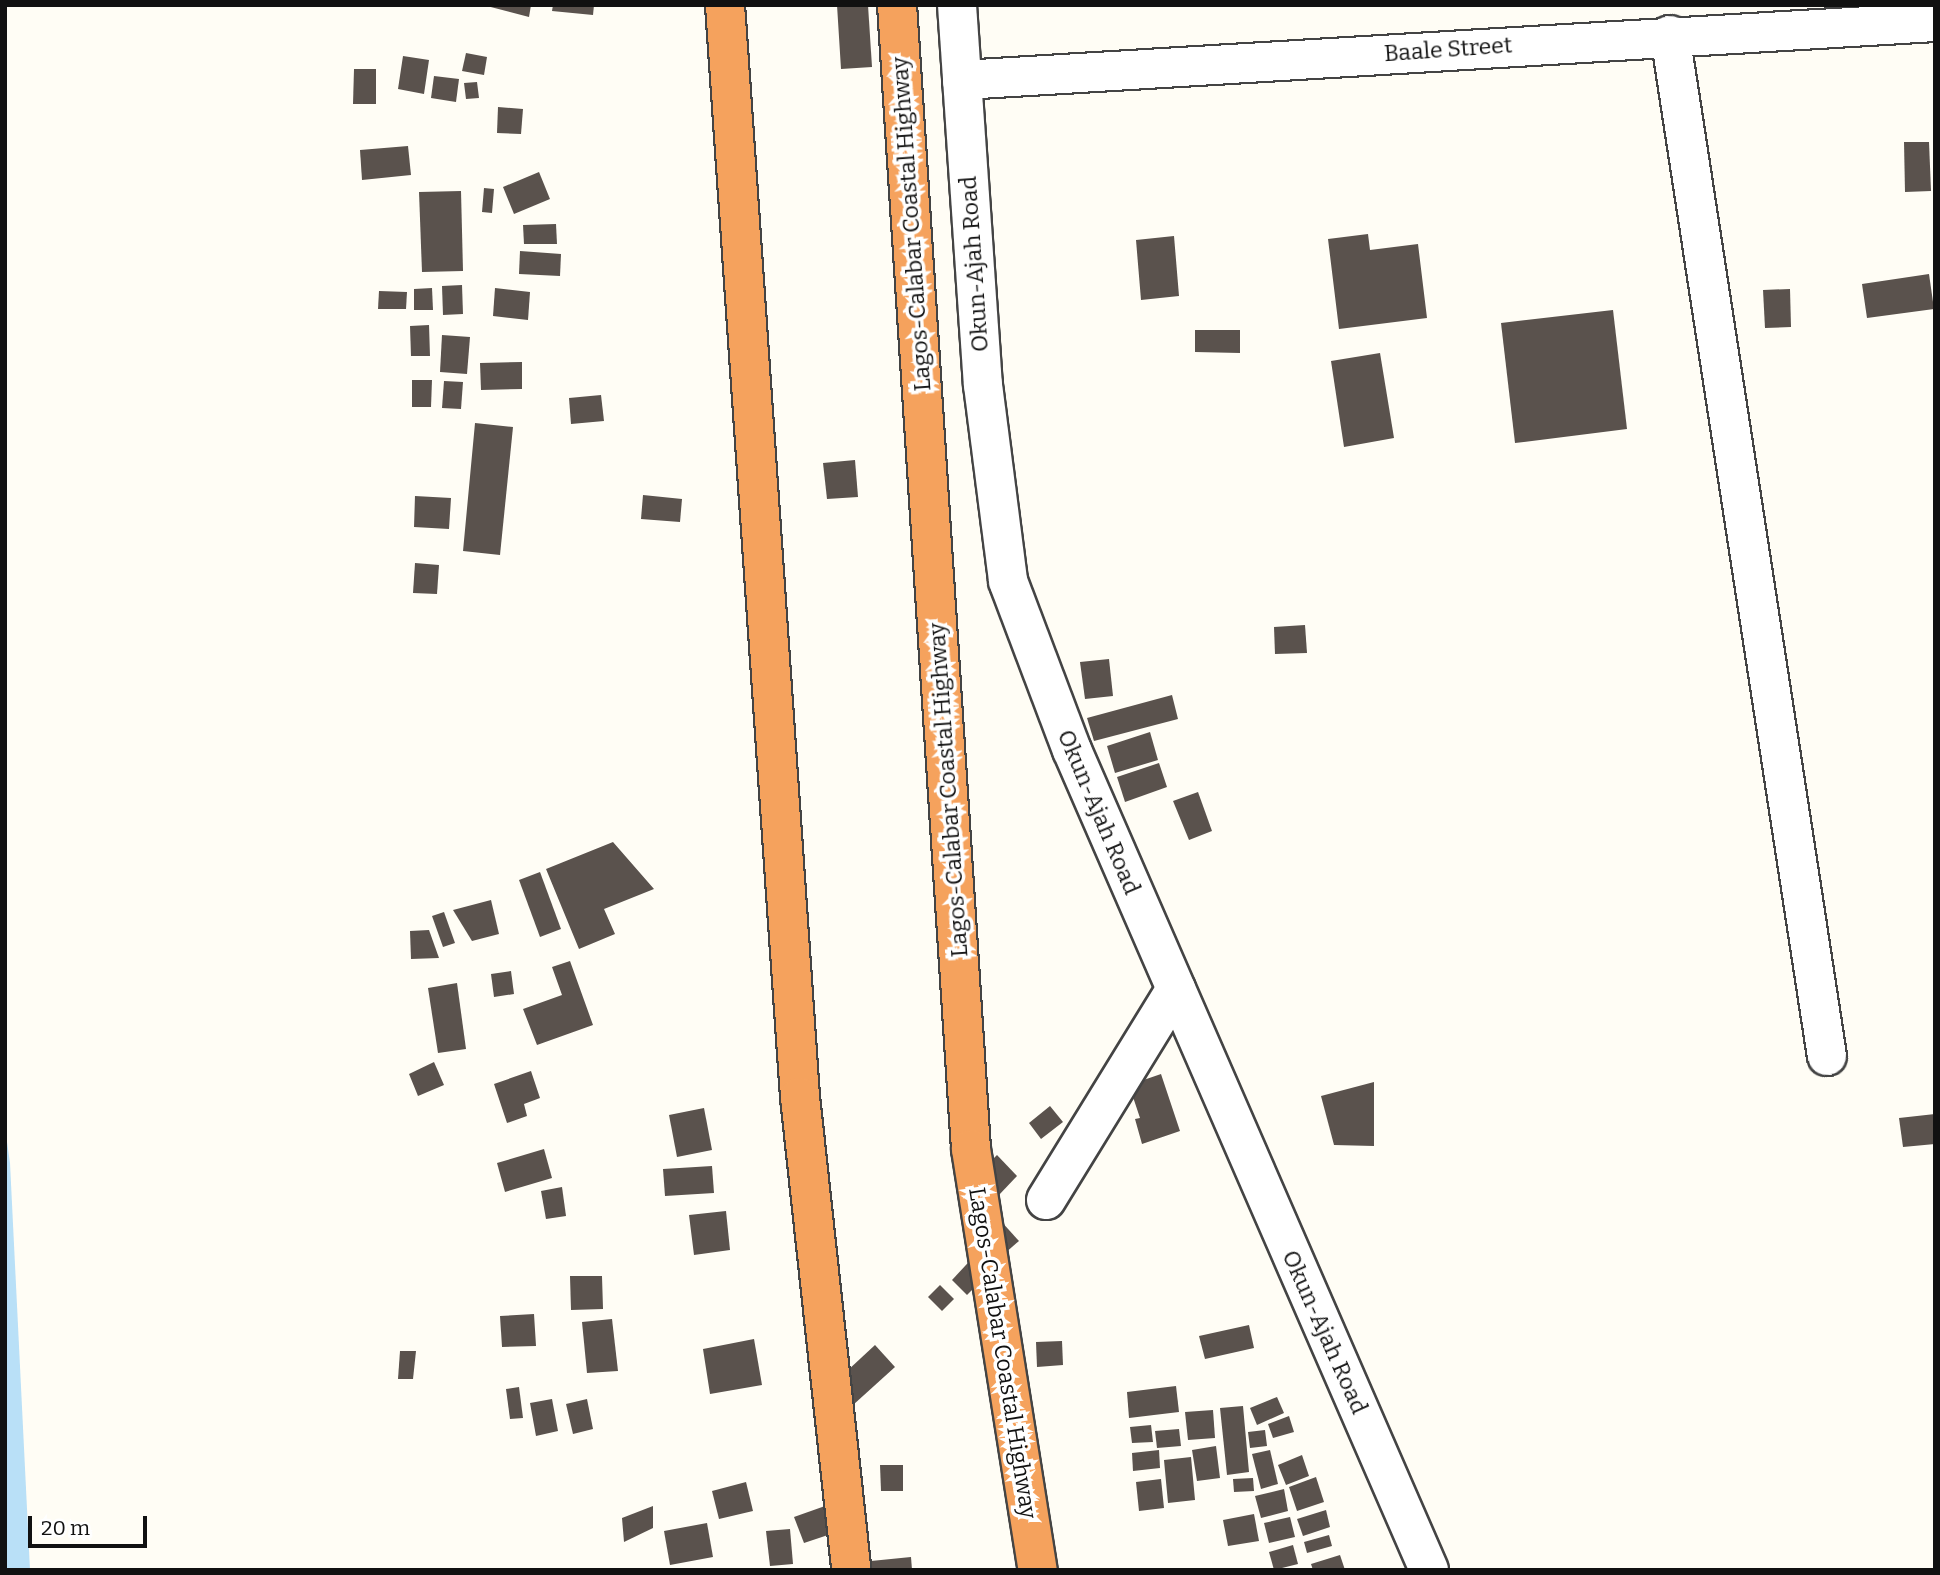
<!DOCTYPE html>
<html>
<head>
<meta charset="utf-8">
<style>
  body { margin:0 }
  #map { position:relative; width:1940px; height:1575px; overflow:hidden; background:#fffdf5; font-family:Bitter,serif }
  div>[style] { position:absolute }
  .water>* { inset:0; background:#b9e0f7 }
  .building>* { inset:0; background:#5a524d }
  .roads { filter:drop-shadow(2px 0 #444) drop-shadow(-2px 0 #444) drop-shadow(0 2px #444) drop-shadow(0 -2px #444) }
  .minor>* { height:38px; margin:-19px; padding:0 19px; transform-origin:19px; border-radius:19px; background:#fff }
  .highway>* { height:38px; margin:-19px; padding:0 19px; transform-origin:19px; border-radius:19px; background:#f5a25d }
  span { translate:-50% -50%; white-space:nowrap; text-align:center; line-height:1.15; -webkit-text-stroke:7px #fff; paint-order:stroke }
  .street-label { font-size:23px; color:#111 }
  .frame { position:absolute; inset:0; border:7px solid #111; pointer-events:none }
  .scale { position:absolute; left:28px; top:1516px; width:119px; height:32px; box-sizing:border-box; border:4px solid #111; border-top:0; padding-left:9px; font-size:21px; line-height:24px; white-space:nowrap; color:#111; -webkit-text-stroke:5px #fff; paint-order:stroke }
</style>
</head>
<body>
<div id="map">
  <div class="water">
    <i style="clip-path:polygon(5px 1128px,10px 1163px,30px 1570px,5px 1570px)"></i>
  </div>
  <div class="building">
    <i style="clip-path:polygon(483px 5px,531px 5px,529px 17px)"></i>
    <i style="clip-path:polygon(553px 5px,594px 5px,593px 15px,552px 11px)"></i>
    <i style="clip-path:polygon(837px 5px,868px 5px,872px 67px,841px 69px)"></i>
    <i style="clip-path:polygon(466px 53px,487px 57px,484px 75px,462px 71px)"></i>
    <i style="clip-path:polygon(403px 56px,429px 60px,424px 94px,398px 89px)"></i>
    <i style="clip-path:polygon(354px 69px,376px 69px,376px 104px,353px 104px)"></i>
    <i style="clip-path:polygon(434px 76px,459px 79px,456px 102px,431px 98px)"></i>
    <i style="clip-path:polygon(477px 82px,479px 98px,466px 99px,464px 83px)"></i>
    <i style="clip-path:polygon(498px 107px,523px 109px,521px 134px,497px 133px)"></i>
    <i style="clip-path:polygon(1904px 142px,1929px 142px,1931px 191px,1905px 192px)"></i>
    <i style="clip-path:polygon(408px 146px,411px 175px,362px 180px,360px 150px)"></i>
    <i style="clip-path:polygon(539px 172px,550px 199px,514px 214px,503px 187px)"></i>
    <i style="clip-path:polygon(484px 188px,494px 189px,492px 213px,482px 212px)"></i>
    <i style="clip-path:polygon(461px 191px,463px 271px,422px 272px,419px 192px)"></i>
    <i style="clip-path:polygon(556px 224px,557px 244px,524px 244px,523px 225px)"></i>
    <i style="clip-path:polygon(1368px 234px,1370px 250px,1418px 244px,1427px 318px,1339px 329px,1328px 239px)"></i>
    <i style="clip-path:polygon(1174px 236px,1179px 296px,1141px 300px,1136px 240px)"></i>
    <i style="clip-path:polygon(520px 251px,561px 254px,560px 276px,519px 274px)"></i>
    <i style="clip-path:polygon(1929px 274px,1934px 309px,1867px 318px,1862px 284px)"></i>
    <i style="clip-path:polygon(462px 285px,463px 314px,443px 315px,442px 286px)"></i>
    <i style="clip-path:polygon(432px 288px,433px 310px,414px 310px,414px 289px)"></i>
    <i style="clip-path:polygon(495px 288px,530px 292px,528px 320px,493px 316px)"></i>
    <i style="clip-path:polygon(1790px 289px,1791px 327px,1765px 328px,1763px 290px)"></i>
    <i style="clip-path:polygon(379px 291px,407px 292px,406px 309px,378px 309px)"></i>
    <i style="clip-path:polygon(1613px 310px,1627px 429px,1515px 443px,1501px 323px)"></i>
    <i style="clip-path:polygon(429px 325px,430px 356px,411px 356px,410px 326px)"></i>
    <i style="clip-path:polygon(1195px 330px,1240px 330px,1240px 353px,1195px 352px)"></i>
    <i style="clip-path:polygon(442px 335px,470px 337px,467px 374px,440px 372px)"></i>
    <i style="clip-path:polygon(1380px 353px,1394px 438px,1344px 447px,1331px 361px)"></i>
    <i style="clip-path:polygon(522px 362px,522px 389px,481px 390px,480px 363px)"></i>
    <i style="clip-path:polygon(412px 380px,432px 380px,431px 407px,412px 407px)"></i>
    <i style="clip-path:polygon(444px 381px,463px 382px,461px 409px,442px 408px)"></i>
    <i style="clip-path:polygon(601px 395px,604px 421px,571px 424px,569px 398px)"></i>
    <i style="clip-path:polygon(475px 423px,513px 427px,500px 555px,463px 551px)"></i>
    <i style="clip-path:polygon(855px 460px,858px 497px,827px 499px,823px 463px)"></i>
    <i style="clip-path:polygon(643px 495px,682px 499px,680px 522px,641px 519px)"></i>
    <i style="clip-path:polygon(415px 496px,451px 498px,449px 529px,414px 527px)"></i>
    <i style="clip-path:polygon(415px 563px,439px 565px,437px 594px,413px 593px)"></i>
    <i style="clip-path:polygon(1305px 625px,1307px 653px,1275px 654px,1274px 627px)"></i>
    <i style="clip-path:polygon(1109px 659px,1113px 696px,1085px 699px,1080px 662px)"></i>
    <i style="clip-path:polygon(1172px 695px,1178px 719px,1094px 741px,1087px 718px)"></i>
    <i style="clip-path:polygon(1150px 732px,1158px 760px,1115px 773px,1107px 746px)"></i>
    <i style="clip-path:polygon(1159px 763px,1167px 787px,1125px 802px,1117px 777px)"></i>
    <i style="clip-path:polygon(1198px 792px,1212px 831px,1189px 840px,1173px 801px)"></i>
    <i style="clip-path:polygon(613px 842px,654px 889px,604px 909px,615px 934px,579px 949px,546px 869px)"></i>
    <i style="clip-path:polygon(540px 872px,561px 929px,540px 937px,519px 880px)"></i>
    <i style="clip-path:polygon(491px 900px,499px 934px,472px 941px,453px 910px)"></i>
    <i style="clip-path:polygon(444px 912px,455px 943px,443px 947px,432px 916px)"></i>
    <i style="clip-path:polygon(429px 930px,439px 958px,411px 959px,410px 931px)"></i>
    <i style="clip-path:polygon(570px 961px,593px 1025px,537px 1045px,523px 1009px,562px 995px,552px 967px)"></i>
    <i style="clip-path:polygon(511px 971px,514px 994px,494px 997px,491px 974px)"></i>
    <i style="clip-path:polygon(457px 983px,466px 1049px,438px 1053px,428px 988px)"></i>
    <i style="clip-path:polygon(434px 1062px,444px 1085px,418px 1096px,409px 1074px)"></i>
    <i style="clip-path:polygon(531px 1071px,540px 1098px,524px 1104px,527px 1116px,507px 1123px,494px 1084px)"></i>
    <i style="clip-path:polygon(1161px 1074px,1180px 1131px,1142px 1144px,1135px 1119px,1140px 1118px,1129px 1085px)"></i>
    <i style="clip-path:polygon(1374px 1082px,1374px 1146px,1334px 1145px,1321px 1096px)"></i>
    <i style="clip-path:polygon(1050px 1106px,1063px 1122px,1041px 1139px,1029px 1123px)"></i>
    <i style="clip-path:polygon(704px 1108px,712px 1150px,677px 1157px,669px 1115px)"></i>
    <i style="clip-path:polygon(1935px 1114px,1935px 1144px,1903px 1147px,1899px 1118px)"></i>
    <i style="clip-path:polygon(544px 1149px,552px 1178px,505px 1192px,497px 1163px)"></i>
    <i style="clip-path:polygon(997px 1155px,1017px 1176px,998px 1196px,977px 1175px)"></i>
    <i style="clip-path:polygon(712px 1166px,714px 1193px,665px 1196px,663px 1169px)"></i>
    <i style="clip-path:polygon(562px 1187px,566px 1216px,546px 1219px,541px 1191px)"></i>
    <i style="clip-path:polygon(726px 1211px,730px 1250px,694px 1255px,689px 1215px)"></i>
    <i style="clip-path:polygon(1000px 1220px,1019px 1241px,1004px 1254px)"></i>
    <i style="clip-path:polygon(979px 1251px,995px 1267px,967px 1295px,952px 1280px)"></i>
    <i style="clip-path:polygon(570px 1276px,602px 1276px,603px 1309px,571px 1310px)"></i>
    <i style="clip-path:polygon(940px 1285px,954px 1299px,942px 1311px,928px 1297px)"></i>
    <i style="clip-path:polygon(534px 1314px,536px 1346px,502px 1347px,500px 1316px)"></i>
    <i style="clip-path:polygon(612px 1319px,618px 1371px,587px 1373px,582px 1322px)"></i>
    <i style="clip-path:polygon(1249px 1325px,1254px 1348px,1205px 1359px,1199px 1336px)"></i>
    <i style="clip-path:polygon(754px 1339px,762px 1385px,710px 1394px,703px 1349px)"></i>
    <i style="clip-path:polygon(1062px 1341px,1063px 1365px,1037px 1367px,1036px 1342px)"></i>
    <i style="clip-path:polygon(875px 1345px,895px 1367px,853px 1405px,833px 1384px)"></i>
    <i style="clip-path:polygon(400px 1351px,416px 1351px,413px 1379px,398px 1379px)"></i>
    <i style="clip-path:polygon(1176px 1386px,1179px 1412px,1129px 1418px,1127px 1392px)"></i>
    <i style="clip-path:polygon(519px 1387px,523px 1418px,510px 1419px,506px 1389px)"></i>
    <i style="clip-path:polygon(1277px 1397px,1284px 1413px,1257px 1425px,1250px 1408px)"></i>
    <i style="clip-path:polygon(552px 1399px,558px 1431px,536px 1436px,530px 1403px)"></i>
    <i style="clip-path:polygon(587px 1399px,593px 1429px,573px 1434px,566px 1404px)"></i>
    <i style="clip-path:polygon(1243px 1406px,1249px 1472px,1227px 1475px,1220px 1408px)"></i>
    <i style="clip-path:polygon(1213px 1410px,1215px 1438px,1188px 1440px,1185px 1412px)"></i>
    <i style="clip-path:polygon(1289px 1416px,1294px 1432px,1273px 1438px,1268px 1424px)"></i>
    <i style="clip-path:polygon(1151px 1425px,1153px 1442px,1132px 1443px,1130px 1427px)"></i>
    <i style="clip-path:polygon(1179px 1429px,1181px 1446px,1157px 1448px,1155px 1431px)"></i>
    <i style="clip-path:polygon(1265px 1430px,1267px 1446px,1250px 1448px,1248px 1432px)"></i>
    <i style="clip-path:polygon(1216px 1446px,1220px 1478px,1197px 1481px,1192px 1450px)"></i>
    <i style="clip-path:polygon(1159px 1450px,1160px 1468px,1133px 1471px,1132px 1453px)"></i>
    <i style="clip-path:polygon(1270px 1450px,1278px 1484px,1261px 1489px,1252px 1454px)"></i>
    <i style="clip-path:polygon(1302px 1455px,1309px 1476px,1286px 1485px,1278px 1465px)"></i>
    <i style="clip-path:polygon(1191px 1457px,1195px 1500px,1168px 1503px,1164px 1460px)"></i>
    <i style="clip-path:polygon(880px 1465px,903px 1465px,903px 1491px,881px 1491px)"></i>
    <i style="clip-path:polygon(1316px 1477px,1324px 1502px,1297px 1511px,1289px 1487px)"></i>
    <i style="clip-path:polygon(1253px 1478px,1254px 1491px,1234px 1492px,1233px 1479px)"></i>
    <i style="clip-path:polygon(1161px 1479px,1164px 1508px,1139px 1511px,1136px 1482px)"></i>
    <i style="clip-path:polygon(746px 1482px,753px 1511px,719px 1519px,712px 1491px)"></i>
    <i style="clip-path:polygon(1284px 1489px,1288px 1511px,1261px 1518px,1255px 1496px)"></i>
    <i style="clip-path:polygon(653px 1506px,653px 1528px,624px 1542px,622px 1518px)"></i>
    <i style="clip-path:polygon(825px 1506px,834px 1533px,804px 1543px,794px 1517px)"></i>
    <i style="clip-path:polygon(1326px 1510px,1330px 1527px,1303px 1536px,1297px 1519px)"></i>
    <i style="clip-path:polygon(1254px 1514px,1259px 1541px,1228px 1546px,1223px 1520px)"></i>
    <i style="clip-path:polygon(1290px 1517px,1295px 1537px,1269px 1543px,1264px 1523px)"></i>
    <i style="clip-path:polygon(707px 1523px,713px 1557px,670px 1565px,664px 1531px)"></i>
    <i style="clip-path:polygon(790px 1529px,793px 1564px,770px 1566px,766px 1531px)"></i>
    <i style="clip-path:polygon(1329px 1535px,1332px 1546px,1307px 1553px,1304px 1542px)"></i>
    <i style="clip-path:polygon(1293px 1545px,1298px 1564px,1274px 1570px,1269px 1552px)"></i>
    <i style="clip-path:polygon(1340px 1555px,1345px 1570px,1313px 1570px,1311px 1564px)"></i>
    <i style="clip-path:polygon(911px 1557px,912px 1570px,862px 1570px,861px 1562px)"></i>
  </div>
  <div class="roads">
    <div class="minor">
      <i style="left:957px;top:5px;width:381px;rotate:86.1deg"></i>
      <i style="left:983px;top:385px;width:198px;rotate:82.7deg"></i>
      <i style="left:1008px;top:581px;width:181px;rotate:69.3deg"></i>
      <i style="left:1072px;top:750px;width:894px;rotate:66.47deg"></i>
      <i style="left:1670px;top:35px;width:1033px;rotate:81.26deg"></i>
      <i style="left:962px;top:80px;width:975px;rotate:-3.41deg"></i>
      <i style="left:1046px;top:1200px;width:248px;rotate:-58.4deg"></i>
    </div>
    <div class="highway">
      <i style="left:725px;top:5px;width:1095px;rotate:86.07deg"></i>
      <i style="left:800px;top:1097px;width:476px;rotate:83.8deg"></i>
      <i style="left:897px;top:5px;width:1146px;rotate:86.3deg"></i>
      <i style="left:971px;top:1149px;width:426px;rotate:81deg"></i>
    </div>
  </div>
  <div class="street-label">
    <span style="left:1448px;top:49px;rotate:-4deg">Baale Street</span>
    <span style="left:911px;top:224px;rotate:-94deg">Lagos-Calabar Coastal Highway</span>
    <span style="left:974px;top:264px;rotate:-94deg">Okun-Ajah Road</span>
    <span style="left:948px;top:790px;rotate:-94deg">Lagos-Calabar Coastal Highway</span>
    <span style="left:1099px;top:812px;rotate:67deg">Okun-Ajah Road</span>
    <span style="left:1325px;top:1332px;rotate:66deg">Okun-Ajah Road</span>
    <span style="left:1003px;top:1353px;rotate:81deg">Lagos-Calabar Coastal Highway</span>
  </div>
  <div class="frame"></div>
  <div class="scale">20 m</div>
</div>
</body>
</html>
